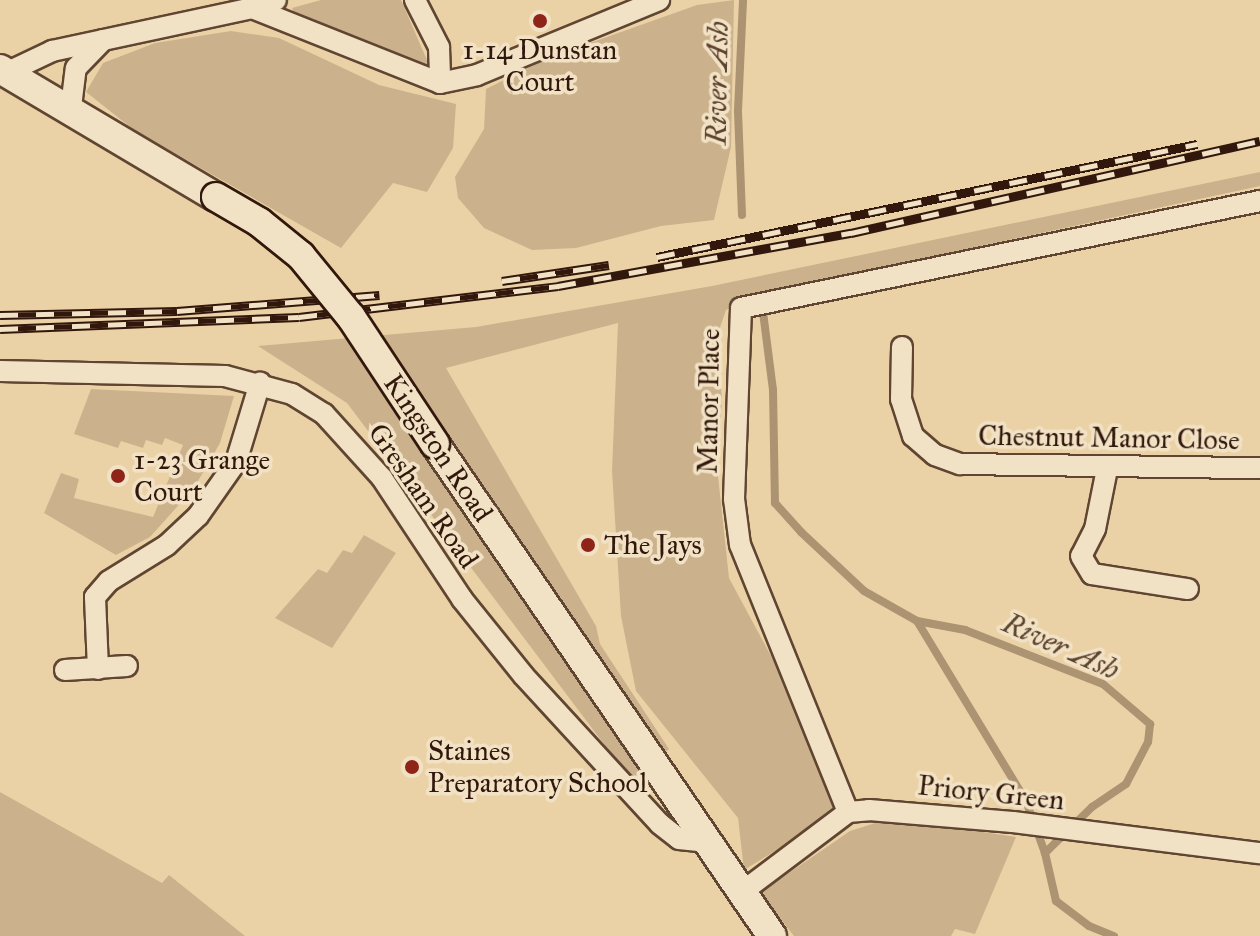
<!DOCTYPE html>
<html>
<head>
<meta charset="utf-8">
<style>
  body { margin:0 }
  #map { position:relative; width:1260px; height:936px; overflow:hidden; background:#ebd2a6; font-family:"IM FELL Great Primer",serif }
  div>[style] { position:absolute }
  .green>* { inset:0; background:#ccb28c }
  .stream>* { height:8px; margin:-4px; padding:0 4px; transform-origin:4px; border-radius:4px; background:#ac9372 }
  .roads { filter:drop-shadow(2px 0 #604632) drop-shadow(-2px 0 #604632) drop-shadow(0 2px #604632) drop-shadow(0 -2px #604632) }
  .street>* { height:20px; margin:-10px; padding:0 10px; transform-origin:10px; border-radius:10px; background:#f2e2c5 }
  .secondary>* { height:28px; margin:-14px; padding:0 14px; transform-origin:14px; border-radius:14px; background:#f2e2c5 }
  .rail>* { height:9px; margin-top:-4.5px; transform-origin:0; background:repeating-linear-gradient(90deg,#f2e2c5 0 18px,#32180c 0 36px); box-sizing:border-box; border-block:2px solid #32180c }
  .bridges { filter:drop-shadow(2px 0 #32180c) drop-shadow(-2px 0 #32180c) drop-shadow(0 2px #32180c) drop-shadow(0 -2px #32180c) }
  .secondary-bridge>* { height:28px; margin:-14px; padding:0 14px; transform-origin:14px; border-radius:14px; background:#f2e2c5 }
  .dots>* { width:22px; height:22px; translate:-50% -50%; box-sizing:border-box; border:4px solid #f2e2c5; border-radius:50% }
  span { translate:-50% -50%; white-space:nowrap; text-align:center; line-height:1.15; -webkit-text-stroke:7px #f2e2c5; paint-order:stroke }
  .poi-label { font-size:28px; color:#32180c }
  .left { translate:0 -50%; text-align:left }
  .street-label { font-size:28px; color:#32180c }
  .water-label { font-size:30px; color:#5d4330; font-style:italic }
</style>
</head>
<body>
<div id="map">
  <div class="green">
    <i style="clip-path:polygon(321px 0,401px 0,430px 67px,388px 59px,297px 20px,292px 8px)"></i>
    <i style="clip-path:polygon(734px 0,731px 147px,714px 220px,661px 226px,576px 248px,532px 250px,484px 228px,458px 198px,455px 177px,484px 129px,486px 89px,548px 58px,697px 5px)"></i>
    <i style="clip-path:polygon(231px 31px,279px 38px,379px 85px,456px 104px,453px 148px,427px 192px,393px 183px,341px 248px,134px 130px,86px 92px,103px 63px,155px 43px)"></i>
    <i style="clip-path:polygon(1260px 172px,1260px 186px,767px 292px,726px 310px,715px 342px,722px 397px,718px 476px,729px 578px,784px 680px,841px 811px,744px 870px,738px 818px,636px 691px,621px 616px,612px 471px,618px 323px,446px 368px,596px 626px,600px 644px,669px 749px,631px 780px,347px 403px,258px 346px,476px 327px,712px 286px)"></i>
    <i style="clip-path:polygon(91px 389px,234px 396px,220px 443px,194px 488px,150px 537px,116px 555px,44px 513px,61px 473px,79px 479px,74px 498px,153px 517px,183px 445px,165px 438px,162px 445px,146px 440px,143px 448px,121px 441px,118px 448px,74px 434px)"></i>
    <i style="clip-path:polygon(364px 535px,396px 553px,332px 648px,275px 618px,318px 569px,327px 573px,343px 550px,352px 553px)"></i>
    <i style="clip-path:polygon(0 792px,162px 883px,169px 875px,245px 936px,0 936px)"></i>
    <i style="clip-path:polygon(891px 818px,1016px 837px,975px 934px,955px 929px,951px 936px,794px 936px,760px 893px,850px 831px)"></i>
  </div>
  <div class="stream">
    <i style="left:742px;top:215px;width:104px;rotate:-92.2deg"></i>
    <i style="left:738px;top:111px;width:111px;rotate:-87.4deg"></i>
    <i style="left:763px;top:312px;width:79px;rotate:82.7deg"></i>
    <i style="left:773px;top:390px;width:113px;rotate:89deg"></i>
    <i style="left:775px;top:503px;width:39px;rotate:48deg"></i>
    <i style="left:801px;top:532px;width:86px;rotate:43.1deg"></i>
    <i style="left:864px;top:591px;width:61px;rotate:29.5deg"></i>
    <i style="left:917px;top:621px;width:49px;rotate:10.6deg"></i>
    <i style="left:965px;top:630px;width:148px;rotate:21.4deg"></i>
    <i style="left:1103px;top:684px;width:62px;rotate:40.4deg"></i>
    <i style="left:1150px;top:724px;width:18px;rotate:96deg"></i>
    <i style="left:1148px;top:742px;width:47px;rotate:117.6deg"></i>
    <i style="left:1126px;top:784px;width:41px;rotate:145.9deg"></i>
    <i style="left:1092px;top:807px;width:66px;rotate:135.6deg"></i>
    <i style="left:1045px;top:853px;width:49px;rotate:77.1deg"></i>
    <i style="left:1056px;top:901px;width:41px;rotate:37.1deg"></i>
    <i style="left:1089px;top:926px;width:27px;rotate:22deg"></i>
    <i style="left:917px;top:621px;width:210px;rotate:58.8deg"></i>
    <i style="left:1026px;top:801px;width:55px;rotate:69.9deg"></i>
  </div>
  <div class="roads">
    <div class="street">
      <i style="left:415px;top:0;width:53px;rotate:62.9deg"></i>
      <i style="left:439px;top:47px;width:36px;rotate:88deg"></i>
      <i style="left:252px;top:8px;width:25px;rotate:-18deg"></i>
      <i style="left:8px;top:72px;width:49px;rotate:-25.5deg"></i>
      <i style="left:52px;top:51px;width:205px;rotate:-12.1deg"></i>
      <i style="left:252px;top:8px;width:202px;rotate:21.7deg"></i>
      <i style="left:440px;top:83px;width:38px;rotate:-12deg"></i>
      <i style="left:477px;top:75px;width:197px;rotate:-22.4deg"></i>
      <i style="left:71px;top:107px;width:39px;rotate:-83deg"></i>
      <i style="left:76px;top:68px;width:39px;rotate:-46deg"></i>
      <i style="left:902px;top:347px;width:52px;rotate:91.1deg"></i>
      <i style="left:901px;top:399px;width:39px;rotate:72deg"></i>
      <i style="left:913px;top:436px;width:29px;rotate:41deg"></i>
      <i style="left:935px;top:455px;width:27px;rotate:20deg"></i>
      <i style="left:960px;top:464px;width:300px;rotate:0.8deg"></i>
      <i style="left:0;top:371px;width:225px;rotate:1.3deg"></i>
      <i style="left:225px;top:376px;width:69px;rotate:15deg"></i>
      <i style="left:292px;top:394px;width:38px;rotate:32deg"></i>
      <i style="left:324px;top:414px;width:86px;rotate:47.8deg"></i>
      <i style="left:382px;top:478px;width:145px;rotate:56.5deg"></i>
      <i style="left:462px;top:599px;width:97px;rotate:51.2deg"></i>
      <i style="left:523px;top:675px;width:202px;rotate:47.4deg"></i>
      <i style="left:660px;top:824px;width:24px;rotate:38deg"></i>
      <i style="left:679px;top:839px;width:27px;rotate:6deg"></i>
      <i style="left:1107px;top:469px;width:61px;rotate:101.3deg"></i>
      <i style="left:1095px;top:529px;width:30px;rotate:117deg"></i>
      <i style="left:1081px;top:556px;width:21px;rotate:59deg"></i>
      <i style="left:1092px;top:574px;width:97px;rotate:8.9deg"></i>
      <i style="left:98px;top:669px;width:72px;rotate:-92.4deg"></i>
      <i style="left:95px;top:597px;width:21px;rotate:-49deg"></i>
      <i style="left:109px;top:581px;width:68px;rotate:-31.8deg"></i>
      <i style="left:167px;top:545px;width:42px;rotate:-43.1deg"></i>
      <i style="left:198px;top:516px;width:66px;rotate:-54.9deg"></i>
      <i style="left:236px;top:462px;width:83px;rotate:-73.1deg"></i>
      <i style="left:65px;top:670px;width:62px;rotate:-3.7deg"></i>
      <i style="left:848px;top:812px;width:288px;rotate:-112deg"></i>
      <i style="left:740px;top:545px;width:46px;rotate:-97.4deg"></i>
      <i style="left:734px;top:499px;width:191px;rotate:-87.9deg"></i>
      <i style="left:741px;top:308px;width:530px;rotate:-11.65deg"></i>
      <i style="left:742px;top:892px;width:133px;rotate:-37deg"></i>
      <i style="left:848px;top:812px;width:21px;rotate:-5deg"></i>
      <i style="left:869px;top:810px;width:144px;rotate:4.8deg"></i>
      <i style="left:1013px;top:822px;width:249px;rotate:7.2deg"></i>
    </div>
    <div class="secondary">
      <i style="left:0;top:69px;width:251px;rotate:30.7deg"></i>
      <i style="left:435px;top:444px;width:596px;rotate:55.59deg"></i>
    </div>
  </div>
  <div class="rail">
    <i style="left:657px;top:257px;width:552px;rotate:-11.82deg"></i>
    <i style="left:502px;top:281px;width:108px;rotate:-8.5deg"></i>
    <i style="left:0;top:315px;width:177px;rotate:-1.3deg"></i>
    <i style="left:177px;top:311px;width:203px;rotate:-4.5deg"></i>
    <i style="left:0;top:329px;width:299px;rotate:-2.3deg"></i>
    <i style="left:299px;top:317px;width:261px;rotate:-6.8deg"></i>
    <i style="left:558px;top:286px;width:298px;rotate:-10.3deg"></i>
    <i style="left:851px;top:233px;width:419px;rotate:-12.7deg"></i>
  </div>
  <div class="bridges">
    <div class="secondary-bridge">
      <i style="left:216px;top:197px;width:50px;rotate:30.2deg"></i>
      <i style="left:259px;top:222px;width:54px;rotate:39deg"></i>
      <i style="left:301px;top:256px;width:79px;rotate:50.7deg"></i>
      <i style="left:351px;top:317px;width:152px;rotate:56.5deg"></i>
    </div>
  </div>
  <div class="dots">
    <i style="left:540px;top:21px;background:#8f2418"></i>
    <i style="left:118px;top:476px;background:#8f2418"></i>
    <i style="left:588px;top:545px;background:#8f2418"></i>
    <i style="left:412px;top:767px;background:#8f2418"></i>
  </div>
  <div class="poi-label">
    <span style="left:540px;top:66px">1-14 Dunstan<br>Court</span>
    <span class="left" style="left:134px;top:476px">1-23 Grange<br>Court</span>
    <span class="left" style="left:604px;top:545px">The Jays</span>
    <span class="left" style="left:428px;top:767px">Staines<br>Preparatory School</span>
  </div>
  <div class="street-label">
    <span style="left:709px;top:401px;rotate:-89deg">Manor Place</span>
    <span style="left:1109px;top:438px;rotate:1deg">Chestnut Manor Close</span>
    <span style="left:438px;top:448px;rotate:56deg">Kingston Road</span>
    <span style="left:423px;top:496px;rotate:55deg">Gresham Road</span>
    <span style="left:991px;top:793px;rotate:6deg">Priory Green</span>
  </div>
  <div class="water-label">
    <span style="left:717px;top:83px;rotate:-89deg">River Ash</span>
    <span style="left:1061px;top:646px;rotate:24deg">River Ash</span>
  </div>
</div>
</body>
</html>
